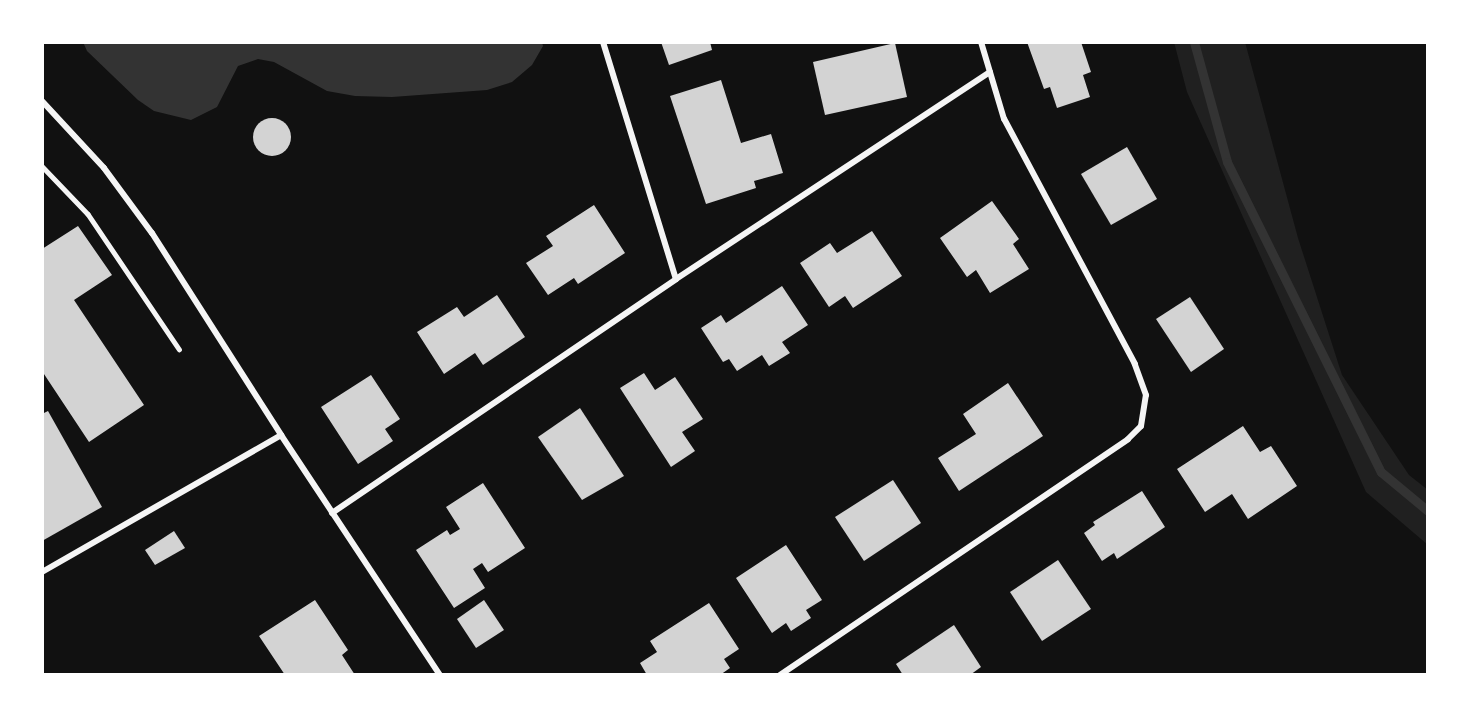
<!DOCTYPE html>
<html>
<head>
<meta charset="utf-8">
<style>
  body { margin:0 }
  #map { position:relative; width:1470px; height:717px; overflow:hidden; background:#111; font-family:Mulish,sans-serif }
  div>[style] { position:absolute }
  .green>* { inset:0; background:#202020 }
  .water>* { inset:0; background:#333 }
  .stream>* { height:9px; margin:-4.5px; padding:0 4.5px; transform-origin:4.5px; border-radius:4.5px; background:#333 }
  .building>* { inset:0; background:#d3d3d3 }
  .round { border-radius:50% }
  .service>* { height:4.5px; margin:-2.25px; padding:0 2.25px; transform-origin:2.25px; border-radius:2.25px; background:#f5f5f5 }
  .minor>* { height:6px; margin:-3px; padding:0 3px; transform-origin:3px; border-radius:3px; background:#f5f5f5 }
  span { translate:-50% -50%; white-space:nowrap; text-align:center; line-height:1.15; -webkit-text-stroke:4.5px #fff; paint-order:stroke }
  .frame { position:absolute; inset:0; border:44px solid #fff; pointer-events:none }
</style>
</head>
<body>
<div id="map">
  <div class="green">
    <i style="clip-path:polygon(1174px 42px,1245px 42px,1298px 238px,1342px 375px,1409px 475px,1428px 490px,1428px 545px,1366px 492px,1187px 92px)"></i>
  </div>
  <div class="water">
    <i style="clip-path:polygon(83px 42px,542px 42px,543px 46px,532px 65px,512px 82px,487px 90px,392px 97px,355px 96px,327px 91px,274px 62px,258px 59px,238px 66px,217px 107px,191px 120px,154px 111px,138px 100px,87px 51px)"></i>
  </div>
  <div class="stream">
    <i style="left:1194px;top:42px;width:124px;rotate:74.6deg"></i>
    <i style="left:1227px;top:162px;width:346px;rotate:63.6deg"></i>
    <i style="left:1381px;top:472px;width:61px;rotate:39.7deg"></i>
  </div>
  <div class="building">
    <i style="clip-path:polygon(661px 42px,710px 42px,712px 50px,669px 65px)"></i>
    <i style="clip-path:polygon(1027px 42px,1081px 42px,1091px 72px,1083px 75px,1090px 97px,1057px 108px,1050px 87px,1044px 89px)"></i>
    <i style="clip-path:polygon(895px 43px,907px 97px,825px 115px,813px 62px)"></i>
    <i style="clip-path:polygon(721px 80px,741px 143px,771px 134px,783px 173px,754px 181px,756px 188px,706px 204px,670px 96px)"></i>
    <i class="round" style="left:253px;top:118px;width:38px;height:38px"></i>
    <i style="clip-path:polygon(1127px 147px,1157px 199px,1111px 225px,1081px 174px)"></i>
    <i style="clip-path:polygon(992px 201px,1019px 239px,1013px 244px,1029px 269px,990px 293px,976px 270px,967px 277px,940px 238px)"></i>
    <i style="clip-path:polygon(594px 205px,625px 253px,578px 284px,574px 278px,548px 295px,526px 263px,553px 246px,546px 236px)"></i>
    <i style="clip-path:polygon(78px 226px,112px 275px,74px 300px,144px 405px,89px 442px,42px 371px,42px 249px)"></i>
    <i style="clip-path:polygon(872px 231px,902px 276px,853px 308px,845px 296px,829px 307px,800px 263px,830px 243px,837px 253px)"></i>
    <i style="clip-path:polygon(782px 286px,808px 325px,782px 342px,790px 353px,769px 366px,762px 355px,737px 371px,729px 359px,723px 362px,701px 328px,721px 315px,726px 323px)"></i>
    <i style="clip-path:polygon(497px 295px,525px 337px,483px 365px,475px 353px,444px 374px,417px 332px,457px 307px,464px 317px)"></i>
    <i style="clip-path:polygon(1190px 297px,1224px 349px,1191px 372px,1156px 319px)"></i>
    <i style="clip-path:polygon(644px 373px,655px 390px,675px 377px,703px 419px,682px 432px,695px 451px,671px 467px,620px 388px)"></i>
    <i style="clip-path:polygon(371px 375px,400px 419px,385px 429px,393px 441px,358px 464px,321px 407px)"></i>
    <i style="clip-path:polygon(1008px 383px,1043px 436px,959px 491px,938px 458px,976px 434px,963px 414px)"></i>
    <i style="clip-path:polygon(580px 408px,624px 476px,582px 500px,538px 437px)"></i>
    <i style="clip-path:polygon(48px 411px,102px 507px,42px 541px,42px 414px)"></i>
    <i style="clip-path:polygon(1243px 426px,1260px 452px,1271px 446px,1297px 486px,1248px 519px,1232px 494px,1205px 512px,1177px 469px)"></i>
    <i style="clip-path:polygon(893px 480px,921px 523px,864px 561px,835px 517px)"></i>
    <i style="clip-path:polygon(483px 483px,525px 548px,488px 572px,482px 563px,473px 569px,485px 588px,454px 608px,416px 550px,447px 530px,450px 535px,460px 529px,446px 507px)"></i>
    <i style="clip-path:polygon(1142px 491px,1165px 527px,1117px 559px,1114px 553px,1102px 561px,1084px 533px,1095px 525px,1093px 522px)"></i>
    <i style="clip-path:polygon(174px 531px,185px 548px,155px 565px,145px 550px)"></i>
    <i style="clip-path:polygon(786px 545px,822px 600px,806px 610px,811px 618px,791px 631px,786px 623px,772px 633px,736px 578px)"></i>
    <i style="clip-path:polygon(1058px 560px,1091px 609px,1042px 641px,1010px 592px)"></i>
    <i style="clip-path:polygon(315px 600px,348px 650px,342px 655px,355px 675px,285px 675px,259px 636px)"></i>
    <i style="clip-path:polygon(484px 600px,504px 630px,476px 648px,457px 619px)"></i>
    <i style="clip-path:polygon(709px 603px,739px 649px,724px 659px,730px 668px,720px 675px,647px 675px,640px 663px,657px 652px,650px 641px)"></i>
    <i style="clip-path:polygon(954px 625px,981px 667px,970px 675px,903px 675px,896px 664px)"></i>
  </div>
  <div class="service">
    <i style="left:42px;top:166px;width:66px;rotate:46.2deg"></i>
    <i style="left:88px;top:214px;width:163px;rotate:56deg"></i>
  </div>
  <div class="minor">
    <i style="left:603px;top:42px;width:248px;rotate:72.9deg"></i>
    <i style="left:42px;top:101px;width:91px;rotate:47.2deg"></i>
    <i style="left:104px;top:168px;width:81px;rotate:53.6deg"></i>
    <i style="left:152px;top:233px;width:240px;rotate:57.4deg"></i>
    <i style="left:281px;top:435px;width:288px;rotate:56.5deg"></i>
    <i style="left:332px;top:513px;width:416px;rotate:-34.2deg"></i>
    <i style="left:676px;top:279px;width:376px;rotate:-33.4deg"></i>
    <i style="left:42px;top:572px;width:275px;rotate:-29.8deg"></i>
    <i style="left:780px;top:675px;width:420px;rotate:-34.1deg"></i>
    <i style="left:1128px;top:439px;width:18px;rotate:-45deg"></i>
    <i style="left:1141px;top:426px;width:31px;rotate:-81deg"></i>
    <i style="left:1146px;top:395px;width:33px;rotate:-110deg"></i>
    <i style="left:1135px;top:364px;width:278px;rotate:-118.1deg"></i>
    <i style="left:1004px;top:119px;width:80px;rotate:-106.6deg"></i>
  </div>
  <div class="frame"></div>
</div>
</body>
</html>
